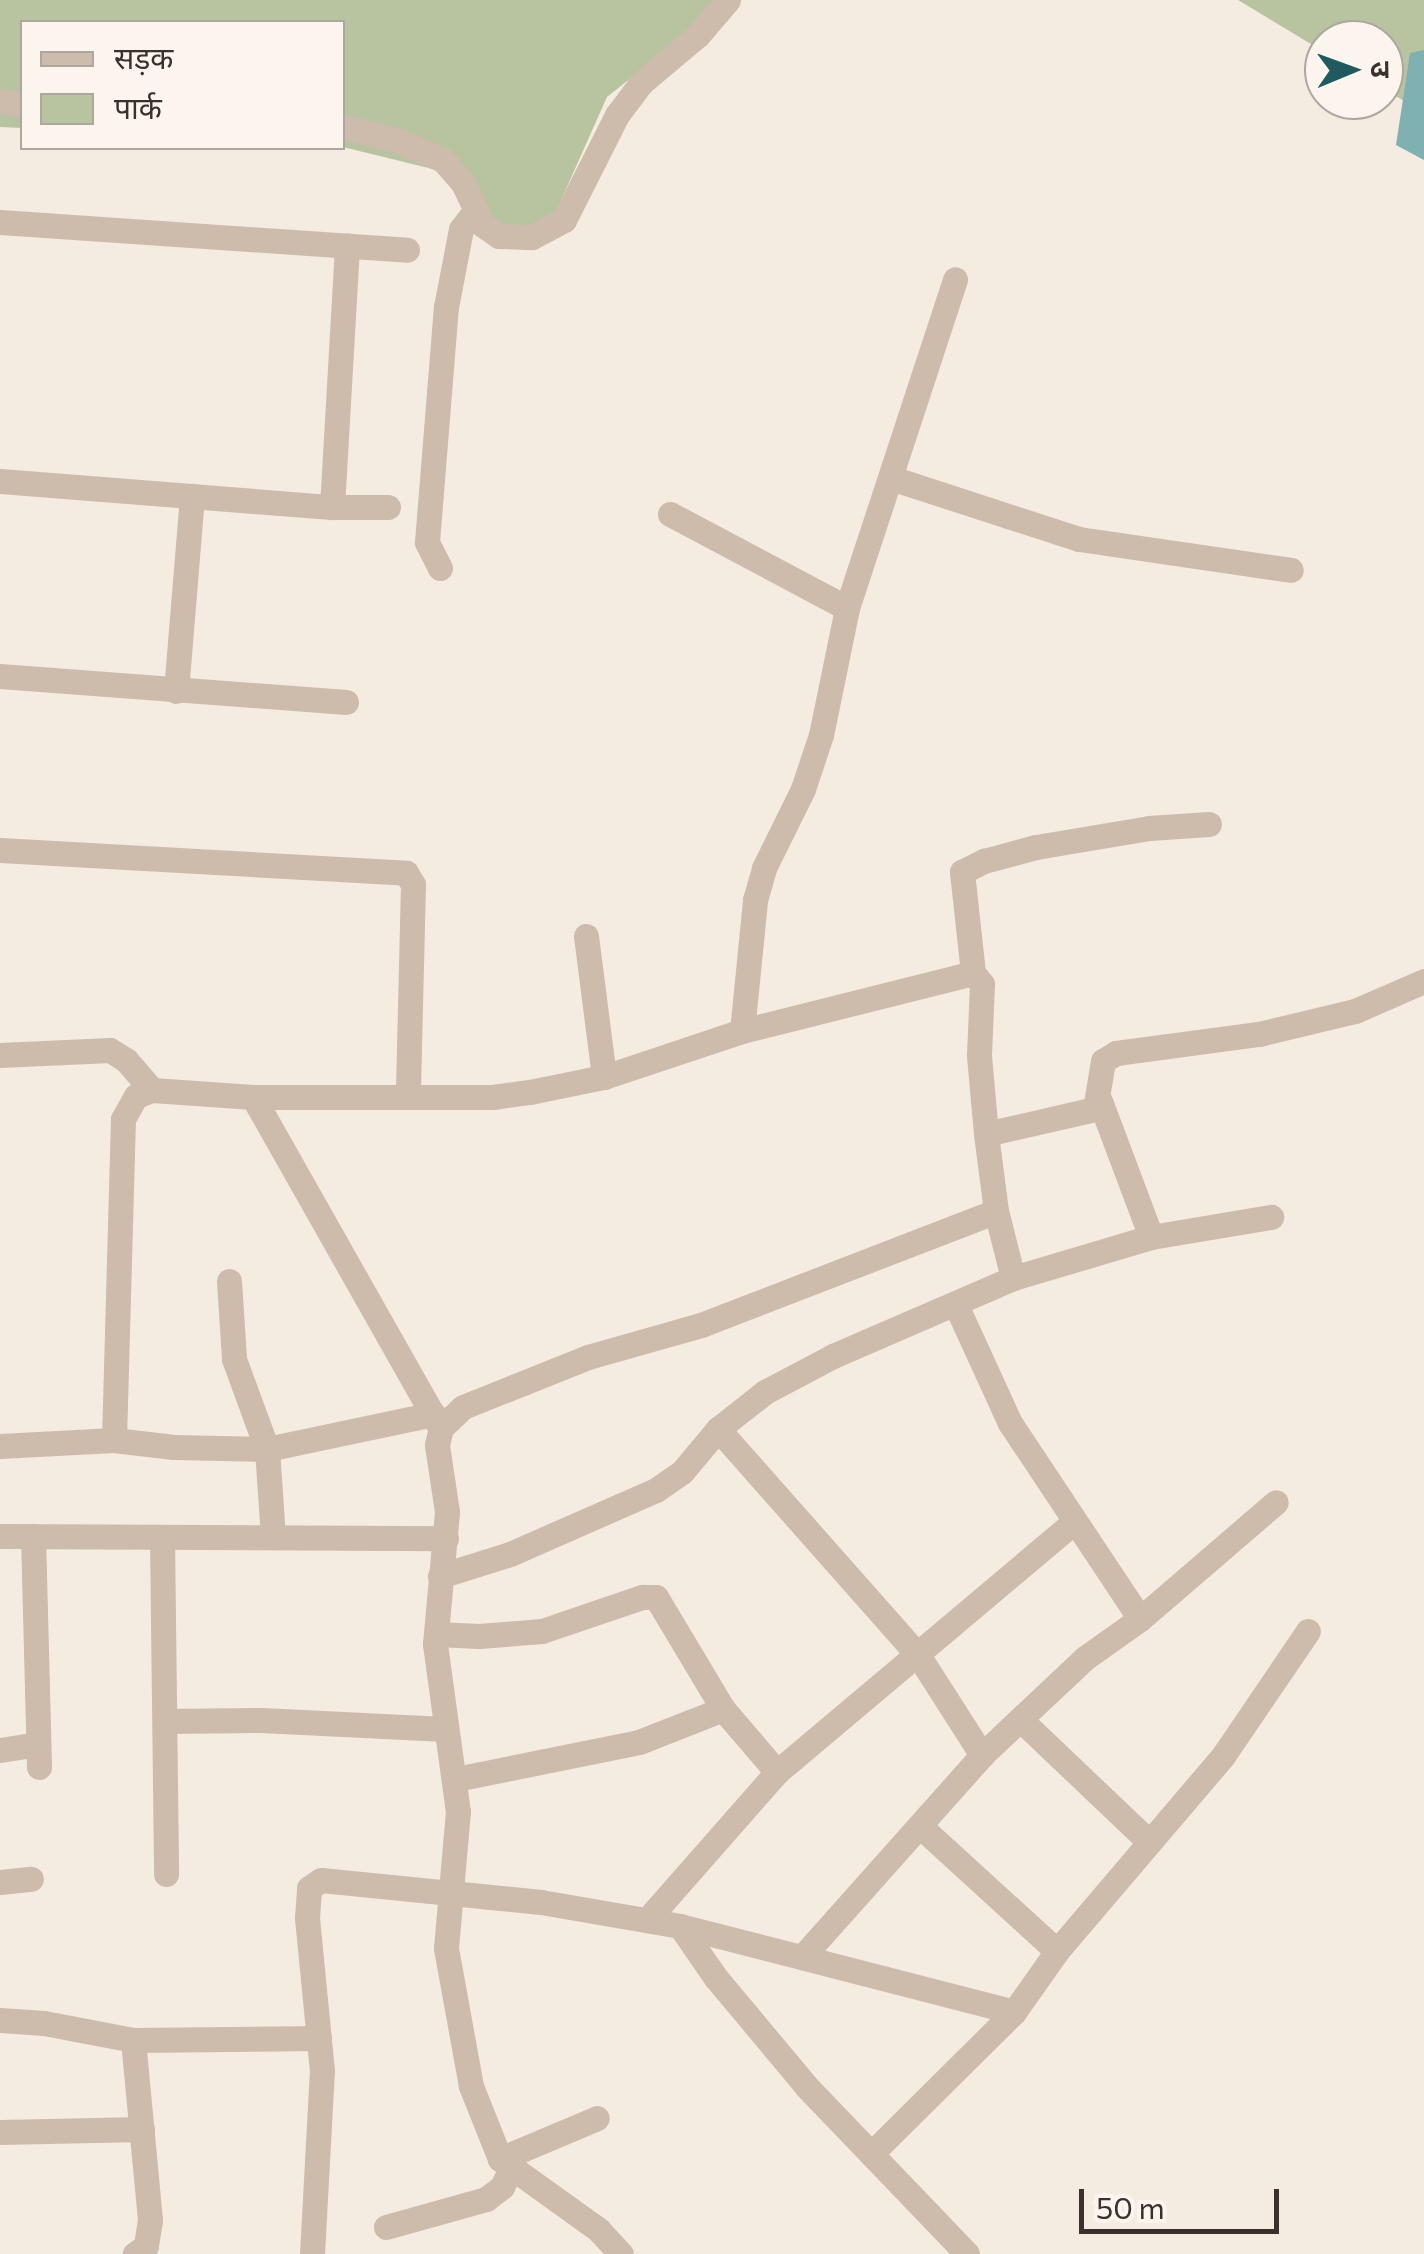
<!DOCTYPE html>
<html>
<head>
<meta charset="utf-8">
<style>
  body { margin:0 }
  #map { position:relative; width:1424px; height:2254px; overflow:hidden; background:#f4ebe1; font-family:Commissioner,"Noto Sans Devanagari",sans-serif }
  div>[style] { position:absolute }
  .green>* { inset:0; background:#b8c4a0 }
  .water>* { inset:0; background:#7fb0b2 }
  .minor>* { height:25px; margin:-12.5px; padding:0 12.5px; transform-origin:12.5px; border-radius:12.5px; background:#cdbbac }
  span { translate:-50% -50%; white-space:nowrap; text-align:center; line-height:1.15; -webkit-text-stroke:10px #fbf5ee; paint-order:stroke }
  .legend { position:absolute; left:20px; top:20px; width:325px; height:130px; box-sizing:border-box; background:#fbf5ee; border:2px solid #aea6a0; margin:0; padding:12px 18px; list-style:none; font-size:30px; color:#3b302b }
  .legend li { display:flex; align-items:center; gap:20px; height:50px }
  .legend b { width:50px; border:2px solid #aea6a0 }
  .north { position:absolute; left:1304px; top:20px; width:100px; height:100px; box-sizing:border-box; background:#fbf5ee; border:2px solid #aea6a0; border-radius:50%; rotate:89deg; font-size:28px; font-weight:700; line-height:40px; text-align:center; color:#3b302b }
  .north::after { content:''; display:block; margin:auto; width:35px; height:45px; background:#1f5a5e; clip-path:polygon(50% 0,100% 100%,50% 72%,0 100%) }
  .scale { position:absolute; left:1079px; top:2189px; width:200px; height:45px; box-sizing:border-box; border:5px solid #3b302b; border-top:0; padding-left:12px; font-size:30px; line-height:35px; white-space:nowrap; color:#3b302b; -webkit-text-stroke:8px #fbf5ee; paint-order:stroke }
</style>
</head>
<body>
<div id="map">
  <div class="green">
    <i style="clip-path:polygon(0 0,719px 0,681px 38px,607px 97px,546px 234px,480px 235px,453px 174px,343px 147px,342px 22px,22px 22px,22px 128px,0 127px)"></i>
    <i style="clip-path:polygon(1238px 0,1424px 0,1424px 113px,1384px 89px,1384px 40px,1324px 40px,1324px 52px)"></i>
  </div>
  <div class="water">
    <i style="clip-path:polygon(1424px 50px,1424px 160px,1396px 145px,1410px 53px)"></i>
  </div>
  <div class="minor">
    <i style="left:0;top:101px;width:22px;rotate:8deg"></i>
    <i style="left:342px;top:126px;width:59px;rotate:14.7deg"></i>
    <i style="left:399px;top:141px;width:48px;rotate:23.4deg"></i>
    <i style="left:443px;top:160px;width:30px;rotate:49deg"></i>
    <i style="left:463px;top:183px;width:47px;rotate:64.5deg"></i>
    <i style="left:483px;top:225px;width:19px;rotate:35deg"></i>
    <i style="left:499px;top:236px;width:33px;rotate:2deg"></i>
    <i style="left:532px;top:237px;width:36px;rotate:-28deg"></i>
    <i style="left:564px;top:220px;width:118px;rotate:-63.2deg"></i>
    <i style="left:617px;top:115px;width:40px;rotate:-53deg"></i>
    <i style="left:641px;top:83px;width:75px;rotate:-40.1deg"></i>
    <i style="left:698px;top:35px;width:46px;rotate:-49.4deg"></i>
    <i style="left:0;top:222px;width:408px;rotate:3.9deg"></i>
    <i style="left:891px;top:478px;width:198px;rotate:18deg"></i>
    <i style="left:1079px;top:539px;width:214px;rotate:8.3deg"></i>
    <i style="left:0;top:481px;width:333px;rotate:4.5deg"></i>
    <i style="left:332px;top:507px;width:56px"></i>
    <i style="left:332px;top:507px;width:262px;rotate:-86.7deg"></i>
    <i style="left:670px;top:514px;width:200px;rotate:28deg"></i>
    <i style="left:440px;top:568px;width:29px;rotate:-117deg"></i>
    <i style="left:427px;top:542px;width:236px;rotate:-85.4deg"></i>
    <i style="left:446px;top:307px;width:79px;rotate:-79.1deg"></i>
    <i style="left:461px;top:229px;width:23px;rotate:-52deg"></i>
    <i style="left:0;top:676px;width:347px;rotate:4.3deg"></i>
    <i style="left:176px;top:691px;width:196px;rotate:-85.3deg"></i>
    <i style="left:0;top:850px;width:407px;rotate:3.2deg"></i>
    <i style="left:406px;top:873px;width:13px;rotate:58deg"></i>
    <i style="left:413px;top:884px;width:212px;rotate:91.4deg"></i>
    <i style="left:586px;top:936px;width:142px;rotate:82.7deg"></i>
    <i style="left:742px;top:1031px;width:132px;rotate:-84.3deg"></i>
    <i style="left:755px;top:900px;width:33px;rotate:-74deg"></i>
    <i style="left:764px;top:868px;width:88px;rotate:-63.7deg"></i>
    <i style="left:803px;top:789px;width:57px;rotate:-71.6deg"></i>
    <i style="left:821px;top:735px;width:130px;rotate:-78.4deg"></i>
    <i style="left:847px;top:608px;width:346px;rotate:-71.8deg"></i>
    <i style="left:0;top:1055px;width:110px;rotate:-2.6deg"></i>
    <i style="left:110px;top:1050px;width:19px;rotate:32deg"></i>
    <i style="left:126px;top:1060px;width:40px;rotate:49deg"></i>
    <i style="left:253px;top:1097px;width:376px;rotate:60.5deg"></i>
    <i style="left:1100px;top:1101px;width:145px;rotate:69.4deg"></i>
    <i style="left:986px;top:1134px;width:112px;rotate:-12.9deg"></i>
    <i style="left:1095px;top:1109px;width:49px;rotate:-80.5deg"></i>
    <i style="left:1103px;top:1061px;width:15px;rotate:-32deg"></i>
    <i style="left:1116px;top:1053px;width:144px;rotate:-7.6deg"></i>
    <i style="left:1259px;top:1034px;width:99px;rotate:-13.5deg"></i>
    <i style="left:1355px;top:1011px;width:75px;rotate:-23.5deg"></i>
    <i style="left:1013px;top:1278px;width:69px;rotate:-104.2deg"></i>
    <i style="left:996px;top:1211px;width:78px;rotate:-97.4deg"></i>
    <i style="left:986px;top:1134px;width:79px;rotate:-95.1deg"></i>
    <i style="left:979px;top:1055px;width:71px;rotate:-87.6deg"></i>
    <i style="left:982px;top:984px;width:14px;rotate:-129deg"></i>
    <i style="left:973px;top:973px;width:102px;rotate:-96.2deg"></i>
    <i style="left:962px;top:872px;width:25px;rotate:-27deg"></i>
    <i style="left:984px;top:861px;width:54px;rotate:-15.1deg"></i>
    <i style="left:1036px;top:847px;width:115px;rotate:-9.5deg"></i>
    <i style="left:1149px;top:828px;width:60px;rotate:-3.8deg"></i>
    <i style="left:229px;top:1281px;width:78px;rotate:86.3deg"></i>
    <i style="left:234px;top:1359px;width:96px;rotate:69.9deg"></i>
    <i style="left:267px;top:1449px;width:88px;rotate:86.1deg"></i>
    <i style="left:956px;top:1305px;width:130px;rotate:65.4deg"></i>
    <i style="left:1010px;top:1423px;width:235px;rotate:56.4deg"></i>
    <i style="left:718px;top:1429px;width:302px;rotate:48.5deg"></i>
    <i style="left:918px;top:1655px;width:119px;rotate:57.4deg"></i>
    <i style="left:114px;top:1440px;width:321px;rotate:-88.4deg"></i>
    <i style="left:123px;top:1119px;width:26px;rotate:-61deg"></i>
    <i style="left:136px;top:1096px;width:17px;rotate:-21deg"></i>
    <i style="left:152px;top:1090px;width:101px;rotate:4deg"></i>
    <i style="left:253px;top:1097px;width:240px"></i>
    <i style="left:493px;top:1097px;width:37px;rotate:-8deg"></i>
    <i style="left:530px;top:1092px;width:76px;rotate:-11.5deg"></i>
    <i style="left:604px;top:1077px;width:145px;rotate:-18.4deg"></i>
    <i style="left:742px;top:1031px;width:238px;rotate:-14.1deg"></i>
    <i style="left:0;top:1446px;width:114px;rotate:-3deg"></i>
    <i style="left:114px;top:1440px;width:60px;rotate:6.7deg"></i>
    <i style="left:174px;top:1447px;width:93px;rotate:1.2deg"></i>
    <i style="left:267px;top:1449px;width:170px;rotate:-11.9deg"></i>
    <i style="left:0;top:1536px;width:446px;rotate:0.3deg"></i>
    <i style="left:33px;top:1536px;width:231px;rotate:88.5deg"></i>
    <i style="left:162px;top:1537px;width:337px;rotate:89.3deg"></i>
    <i style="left:440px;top:1576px;width:73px;rotate:-17.4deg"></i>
    <i style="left:510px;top:1554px;width:159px;rotate:-23.7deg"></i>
    <i style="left:656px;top:1490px;width:32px;rotate:-35deg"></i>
    <i style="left:682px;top:1472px;width:56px;rotate:-50.1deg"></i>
    <i style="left:718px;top:1429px;width:60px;rotate:-38.2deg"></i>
    <i style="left:765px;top:1392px;width:77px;rotate:-27.9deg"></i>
    <i style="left:833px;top:1356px;width:196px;rotate:-23.4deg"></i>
    <i style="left:1013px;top:1278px;width:144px;rotate:-16.5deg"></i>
    <i style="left:1151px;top:1237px;width:122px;rotate:-9.5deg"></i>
    <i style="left:437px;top:1634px;width:42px;rotate:2.7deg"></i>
    <i style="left:479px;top:1636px;width:63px;rotate:-4.5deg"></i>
    <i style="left:542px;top:1631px;width:106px;rotate:-18.8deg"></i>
    <i style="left:642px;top:1597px;width:14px"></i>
    <i style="left:656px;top:1597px;width:131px;rotate:59.1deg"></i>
    <i style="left:723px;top:1709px;width:83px;rotate:49.4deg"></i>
    <i style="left:1020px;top:1719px;width:177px;rotate:43.6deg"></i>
    <i style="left:165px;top:1721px;width:96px;rotate:-0.6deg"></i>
    <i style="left:261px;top:1720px;width:184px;rotate:2.8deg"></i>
    <i style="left:0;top:1750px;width:38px;rotate:-9deg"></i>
    <i style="left:456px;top:1779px;width:187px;rotate:-11.4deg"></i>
    <i style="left:639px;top:1742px;width:90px;rotate:-21.4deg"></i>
    <i style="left:921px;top:1827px;width:184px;rotate:42.4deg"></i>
    <i style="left:0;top:1882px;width:31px;rotate:-6deg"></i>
    <i style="left:647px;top:1920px;width:197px;rotate:-48.7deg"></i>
    <i style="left:777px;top:1772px;width:387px;rotate:-40.1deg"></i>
    <i style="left:680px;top:1926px;width:63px;rotate:55.3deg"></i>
    <i style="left:716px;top:1978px;width:142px;rotate:50.1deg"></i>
    <i style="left:807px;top:2087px;width:231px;rotate:46.2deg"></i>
    <i style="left:804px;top:1955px;width:268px;rotate:-48.3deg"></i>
    <i style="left:982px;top:1755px;width:141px;rotate:-43.3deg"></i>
    <i style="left:1085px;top:1658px;width:67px;rotate:-35.3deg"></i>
    <i style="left:1140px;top:1619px;width:179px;rotate:-40.7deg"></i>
    <i style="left:0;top:2020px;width:44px;rotate:3.9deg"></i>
    <i style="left:44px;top:2023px;width:91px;rotate:10.8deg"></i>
    <i style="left:133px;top:2040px;width:181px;rotate:84.6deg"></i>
    <i style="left:150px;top:2220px;width:26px;rotate:99deg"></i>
    <i style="left:146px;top:2246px;width:14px;rotate:144deg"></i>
    <i style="left:133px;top:2040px;width:186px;rotate:-0.6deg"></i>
    <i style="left:0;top:2132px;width:142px;rotate:-1.2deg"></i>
    <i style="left:872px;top:2153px;width:200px;rotate:-44.8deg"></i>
    <i style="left:1014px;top:2012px;width:75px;rotate:-54.8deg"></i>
    <i style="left:1057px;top:1951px;width:256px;rotate:-49.6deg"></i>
    <i style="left:1223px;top:1756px;width:151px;rotate:-55.8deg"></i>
    <i style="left:500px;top:2159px;width:105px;rotate:-22.9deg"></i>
    <i style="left:386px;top:2227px;width:104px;rotate:-15.6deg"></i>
    <i style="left:486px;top:2199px;width:20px;rotate:-37deg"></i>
    <i style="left:502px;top:2187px;width:19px;rotate:-65deg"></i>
    <i style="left:312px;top:2254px;width:183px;rotate:-86.9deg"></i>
    <i style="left:322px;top:2071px;width:154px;rotate:-95.6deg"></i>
    <i style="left:307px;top:1918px;width:30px;rotate:-86deg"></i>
    <i style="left:309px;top:1888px;width:14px;rotate:-34deg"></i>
    <i style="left:321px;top:1880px;width:221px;rotate:5.7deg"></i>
    <i style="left:541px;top:1902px;width:141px;rotate:9.8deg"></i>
    <i style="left:680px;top:1926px;width:345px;rotate:14.4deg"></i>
    <i style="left:621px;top:2254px;width:33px;rotate:-133deg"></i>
    <i style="left:599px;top:2230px;width:122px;rotate:-144.4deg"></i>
    <i style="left:500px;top:2159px;width:79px;rotate:-111.7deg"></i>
    <i style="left:471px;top:2086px;width:140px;rotate:-100.3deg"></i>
    <i style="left:446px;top:1948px;width:137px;rotate:-85deg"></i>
    <i style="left:458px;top:1812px;width:170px;rotate:-97.8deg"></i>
    <i style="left:435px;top:1644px;width:133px;rotate:-84.8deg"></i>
    <i style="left:447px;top:1512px;width:68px;rotate:-98.5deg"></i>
    <i style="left:437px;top:1445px;width:17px;rotate:-77deg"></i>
    <i style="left:441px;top:1428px;width:30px;rotate:-44deg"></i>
    <i style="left:463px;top:1407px;width:135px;rotate:-21.8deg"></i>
    <i style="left:588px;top:1357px;width:117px;rotate:-15.8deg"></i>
    <i style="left:701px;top:1325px;width:316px;rotate:-21.1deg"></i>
  </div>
  <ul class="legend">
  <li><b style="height:12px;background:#cdbbac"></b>सड़क</li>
  <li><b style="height:28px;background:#b8c4a0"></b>पार्क</li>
  </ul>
  <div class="north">उ</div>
  <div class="scale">50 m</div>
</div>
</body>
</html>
